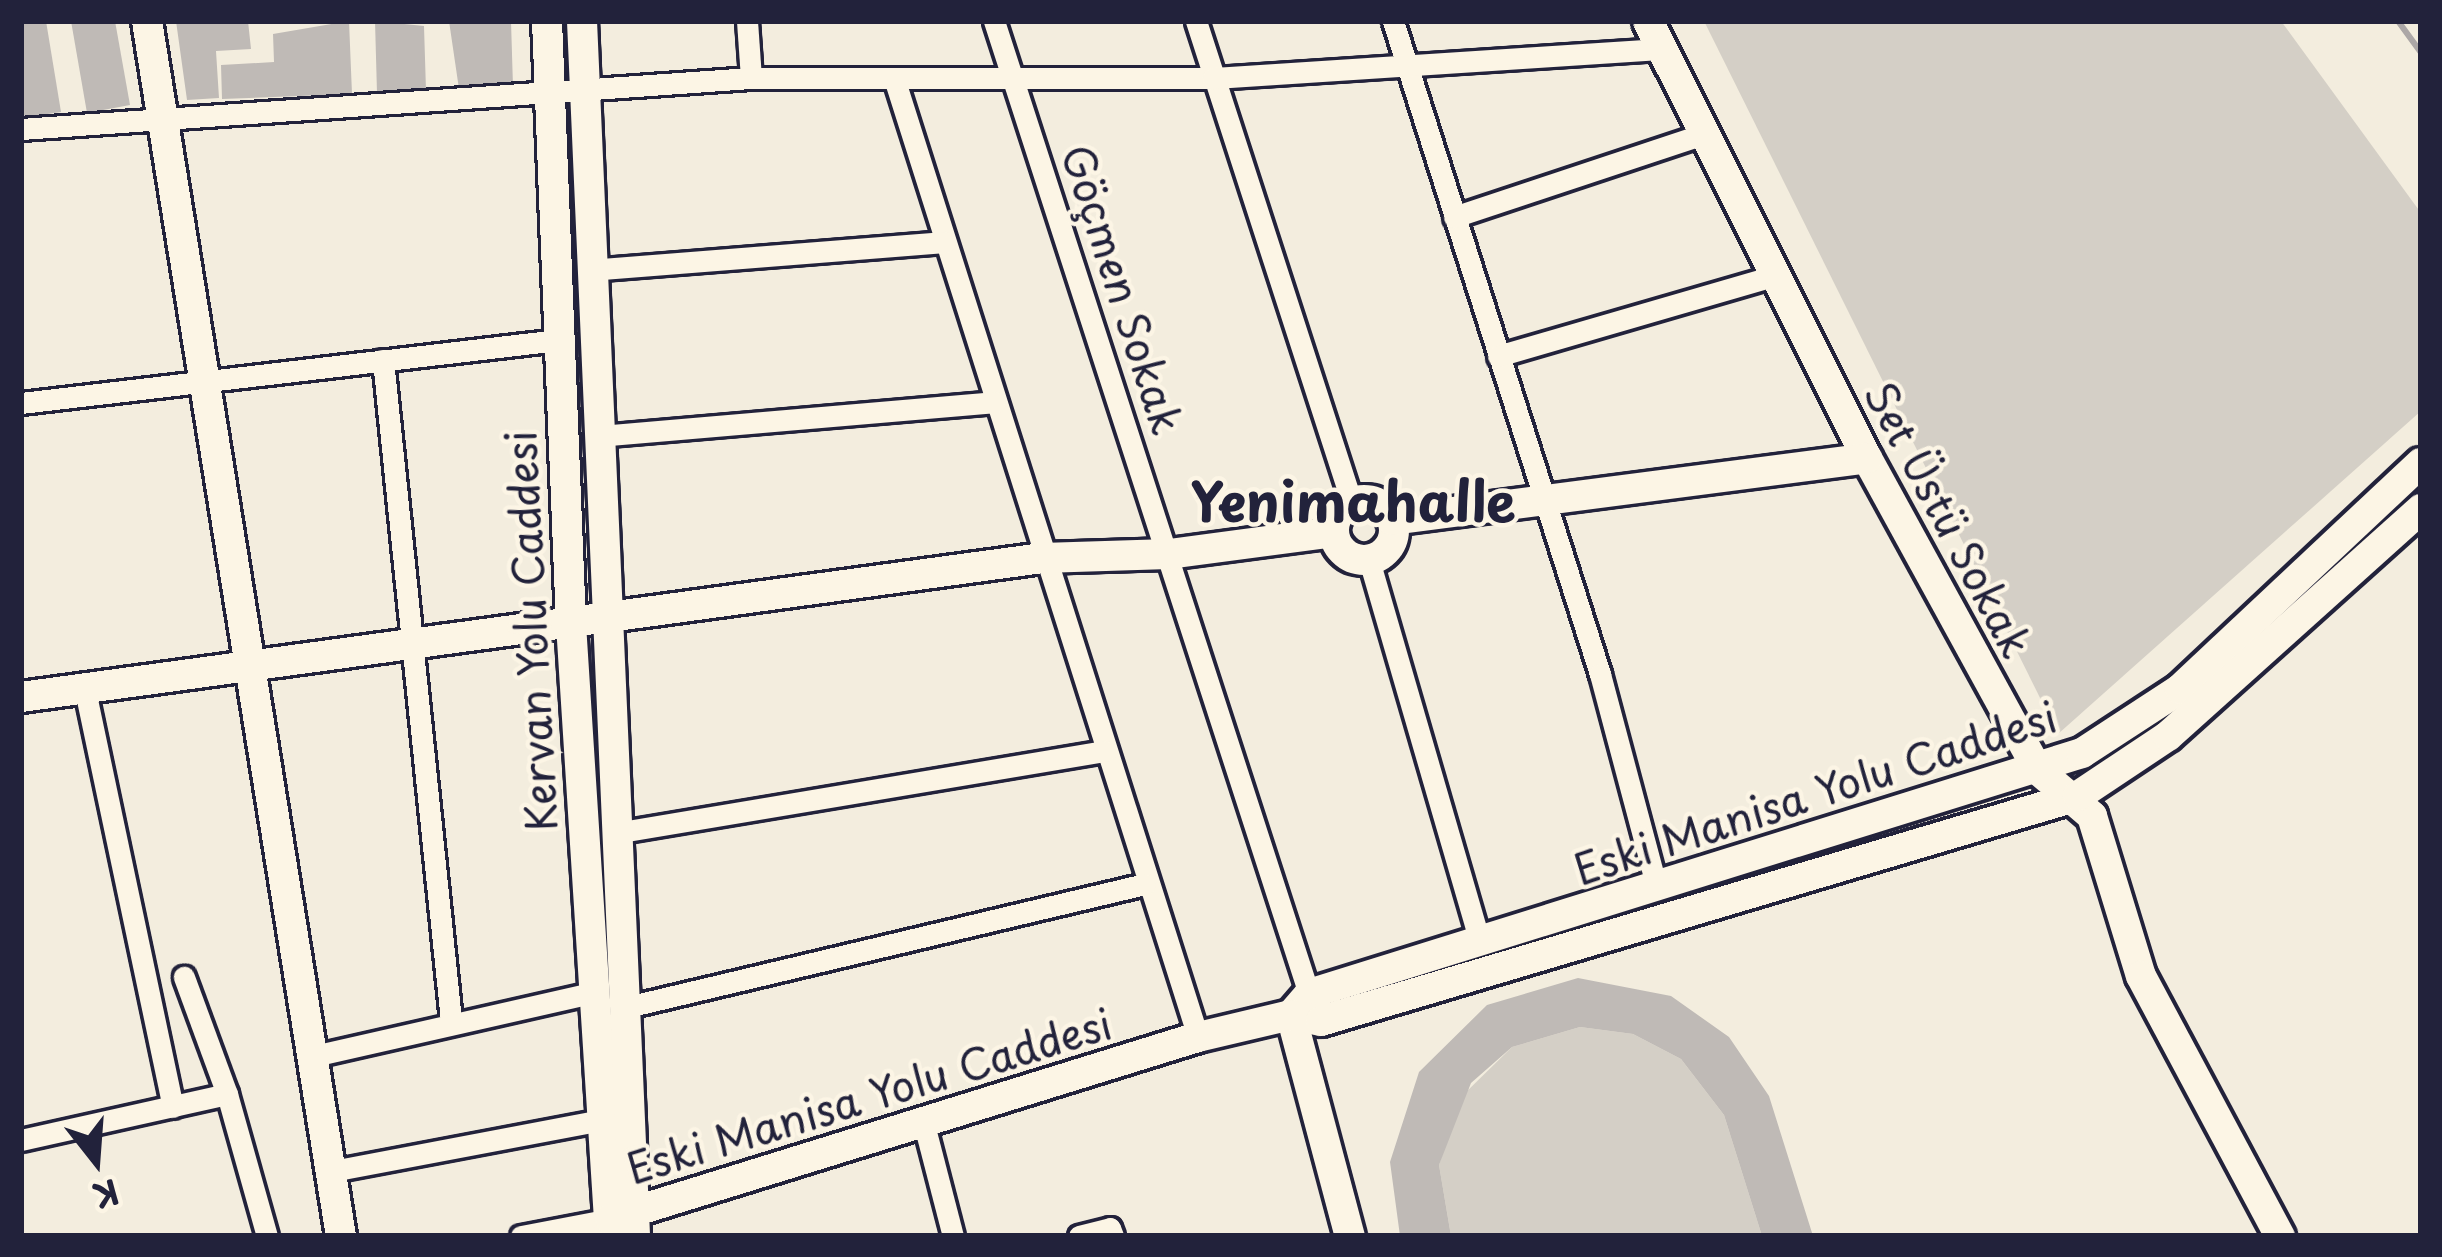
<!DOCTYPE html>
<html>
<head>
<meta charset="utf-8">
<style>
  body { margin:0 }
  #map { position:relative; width:2442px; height:1257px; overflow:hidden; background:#f3edde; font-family:"Playpen Sans",sans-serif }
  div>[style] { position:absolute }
  .green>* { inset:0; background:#d4cfc6 }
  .stream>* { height:6px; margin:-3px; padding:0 3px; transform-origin:3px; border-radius:3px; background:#aca7a6 }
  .building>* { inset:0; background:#bfbab6 }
  .roads { filter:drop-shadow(3px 0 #22223b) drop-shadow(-3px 0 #22223b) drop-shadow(0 3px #22223b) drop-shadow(0 -3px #22223b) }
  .street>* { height:21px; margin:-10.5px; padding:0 10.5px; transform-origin:10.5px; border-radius:10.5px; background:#fcf5e5 }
  .secondary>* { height:30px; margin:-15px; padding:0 15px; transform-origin:15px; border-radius:15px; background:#fcf5e5 }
  .secondary>.ring { margin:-15px; padding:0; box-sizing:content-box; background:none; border:30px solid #fcf5e5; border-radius:50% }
  span { translate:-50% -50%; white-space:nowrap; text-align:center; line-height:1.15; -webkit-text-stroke:9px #fcf5e5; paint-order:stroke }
  .street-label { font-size:42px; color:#22223b }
  .district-label { font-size:54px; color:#22223b; font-weight:700 }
  .frame { position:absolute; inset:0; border:24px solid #22223b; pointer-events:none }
  .north { position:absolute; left:36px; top:1101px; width:120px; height:120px; -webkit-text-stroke:9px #fcf5e5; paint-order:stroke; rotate:163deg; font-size:33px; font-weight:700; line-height:48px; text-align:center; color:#22223b }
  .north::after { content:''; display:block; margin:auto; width:42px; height:54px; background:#22223b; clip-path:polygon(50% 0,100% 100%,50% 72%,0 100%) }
</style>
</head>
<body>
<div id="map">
  <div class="green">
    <i style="clip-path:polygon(1704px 21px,2281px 21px,2421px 213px,2421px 411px,2058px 734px)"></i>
    <i style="clip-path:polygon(1580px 1027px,1633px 1034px,1681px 1059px,1724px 1115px,1762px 1236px,1451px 1236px,1439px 1165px,1461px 1097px,1512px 1047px)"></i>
  </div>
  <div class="stream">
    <i style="left:2398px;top:21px;width:39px;rotate:54deg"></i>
  </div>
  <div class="building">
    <i style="clip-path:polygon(21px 21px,46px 21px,61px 112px,21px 118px)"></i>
    <i style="clip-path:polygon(71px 21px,115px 21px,130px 105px,87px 113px)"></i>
    <i style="clip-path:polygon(176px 21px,248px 21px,251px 49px,216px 51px,219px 98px,187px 100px)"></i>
    <i style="clip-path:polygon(349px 21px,352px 94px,222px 99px,221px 65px,274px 62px,273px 34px)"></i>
    <i style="clip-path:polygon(375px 21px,424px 26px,426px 91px,377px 93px)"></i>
    <i style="clip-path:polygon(449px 21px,511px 21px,513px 87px,459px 89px)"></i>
    <i style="clip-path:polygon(1578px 978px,1671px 996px,1729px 1037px,1769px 1096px,1813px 1236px,1762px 1236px,1724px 1115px,1681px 1059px,1633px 1034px,1580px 1027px,1512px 1047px,1471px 1083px,1439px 1165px,1451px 1236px,1400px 1236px,1390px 1162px,1419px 1072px,1487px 1005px)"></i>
  </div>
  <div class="roads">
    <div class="street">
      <i style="left:747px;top:21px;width:57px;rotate:86deg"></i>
      <i style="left:994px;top:21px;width:1023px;rotate:72.06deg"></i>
      <i style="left:1196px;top:21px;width:507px;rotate:72.07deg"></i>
      <i style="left:1393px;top:21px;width:685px;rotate:72.41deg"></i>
      <i style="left:1600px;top:674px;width:221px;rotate:75.1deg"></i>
      <i style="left:894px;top:78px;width:1006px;rotate:72.41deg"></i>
      <i style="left:21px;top:129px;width:732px;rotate:-4deg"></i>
      <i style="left:751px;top:78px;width:462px"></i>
      <i style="left:1213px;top:78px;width:449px;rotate:-3.7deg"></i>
      <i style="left:1454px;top:217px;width:262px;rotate:-18.4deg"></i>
      <i style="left:590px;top:270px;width:355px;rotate:-4.5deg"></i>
      <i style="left:1498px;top:356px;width:286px;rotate:-16.2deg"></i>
      <i style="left:383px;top:360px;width:663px;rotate:84.12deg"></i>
      <i style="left:21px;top:403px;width:541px;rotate:-6.69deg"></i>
      <i style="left:599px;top:436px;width:397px;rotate:-4.9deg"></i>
      <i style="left:1369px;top:560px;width:397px;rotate:73.8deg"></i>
      <i style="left:85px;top:690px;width:426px;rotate:78.1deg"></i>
      <i style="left:621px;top:832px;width:491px;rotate:-9.5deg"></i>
      <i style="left:627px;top:1007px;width:532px;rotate:-13.36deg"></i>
      <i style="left:314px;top:1056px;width:285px;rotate:-12.8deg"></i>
      <i style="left:227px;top:1094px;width:148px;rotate:74.3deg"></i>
      <i style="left:925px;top:1128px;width:112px;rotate:75.5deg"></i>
      <i style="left:21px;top:1140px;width:211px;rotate:-12.6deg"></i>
      <i style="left:227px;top:1094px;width:125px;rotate:-110.2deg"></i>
      <i style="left:332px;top:1171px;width:274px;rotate:-10.7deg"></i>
      <i style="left:521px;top:1236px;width:91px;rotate:-10.8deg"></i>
      <i style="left:1079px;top:1236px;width:32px;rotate:-14deg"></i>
      <i style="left:1110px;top:1228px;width:9px;rotate:69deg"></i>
    </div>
    <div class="secondary">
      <i style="left:147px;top:21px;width:1230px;rotate:80.93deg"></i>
      <i style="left:547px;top:21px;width:603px;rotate:87.72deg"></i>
      <i style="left:571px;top:624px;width:613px;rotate:86.35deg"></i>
      <i style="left:582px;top:21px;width:1216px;rotate:87.5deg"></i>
      <i style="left:1648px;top:21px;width:489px;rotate:63.4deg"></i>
      <i style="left:1867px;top:458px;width:356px;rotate:61.3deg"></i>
      <i style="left:2038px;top:770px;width:71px;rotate:40.4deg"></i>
      <i style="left:2092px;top:816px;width:167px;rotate:73deg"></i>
      <i style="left:2141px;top:976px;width:295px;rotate:61.9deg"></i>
      <i class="ring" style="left:1334px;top:500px;width:30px;height:30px"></i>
      <i style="left:1392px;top:520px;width:479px;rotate:-7.4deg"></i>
      <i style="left:21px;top:697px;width:1030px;rotate:-7.75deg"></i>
      <i style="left:1042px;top:558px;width:127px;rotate:-1.8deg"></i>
      <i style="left:1169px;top:554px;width:166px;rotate:-7.6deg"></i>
      <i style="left:1291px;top:1015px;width:28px;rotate:-49deg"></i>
      <i style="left:1309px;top:994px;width:810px;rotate:-17.32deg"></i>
      <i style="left:2082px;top:753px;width:117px;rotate:-33.1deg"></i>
      <i style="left:2180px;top:689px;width:330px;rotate:-43.2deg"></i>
      <i style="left:1291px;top:1015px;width:229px;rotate:75.1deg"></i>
      <i style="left:610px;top:1219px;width:616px;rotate:-17.2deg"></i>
      <i style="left:1198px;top:1037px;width:96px;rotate:-13.3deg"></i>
      <i style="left:1291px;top:1015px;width:31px;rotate:11deg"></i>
      <i style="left:1321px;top:1021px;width:790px;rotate:-16.55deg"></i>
      <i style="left:2078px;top:796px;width:108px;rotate:-33.7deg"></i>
      <i style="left:2168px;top:736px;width:340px;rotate:-41.9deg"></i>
    </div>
  </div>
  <div class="street-label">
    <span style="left:1123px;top:289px;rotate:72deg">Göçmen Sokak</span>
    <span style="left:1949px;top:519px;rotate:62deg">Set Üstü Sokak</span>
    <span style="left:530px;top:631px;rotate:-93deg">Kervan Yolu Caddesi</span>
    <span style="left:1815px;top:792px;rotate:-18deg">Eski Manisa Yolu Caddesi</span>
    <span style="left:869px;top:1095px;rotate:-17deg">Eski Manisa Yolu Caddesi</span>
  </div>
  <div class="district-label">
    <span style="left:1353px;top:500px">Yenimahalle</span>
  </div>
  <div class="frame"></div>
  <div class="north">K</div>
</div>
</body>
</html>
